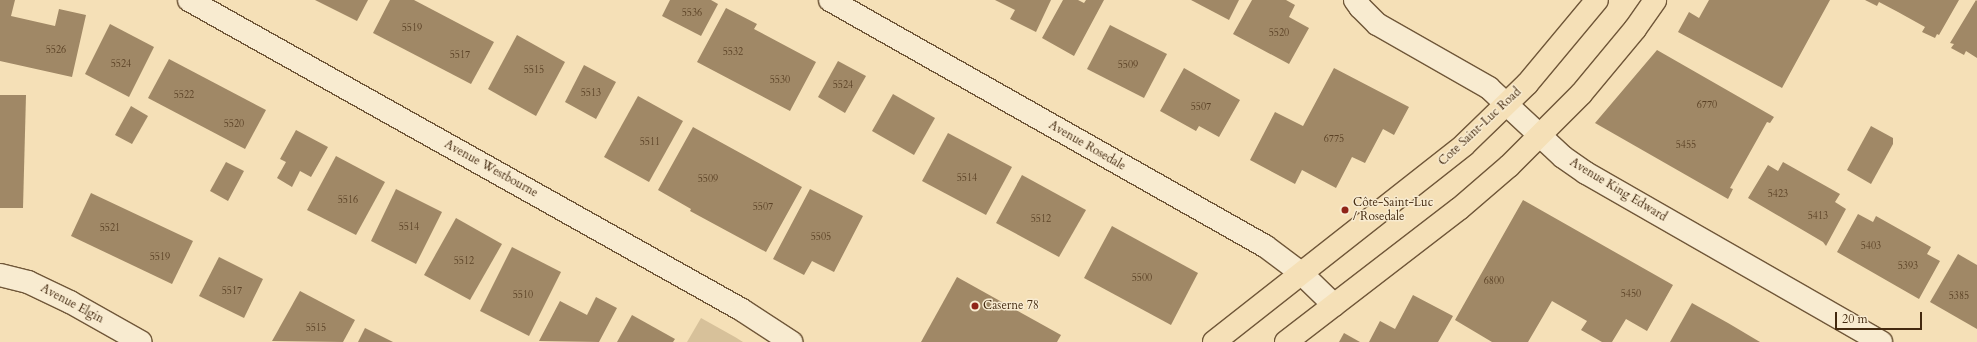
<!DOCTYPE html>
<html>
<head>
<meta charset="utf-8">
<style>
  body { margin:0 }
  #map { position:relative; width:1977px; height:342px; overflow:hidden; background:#f5e0b7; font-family:Cardo,serif }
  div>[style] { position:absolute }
  .green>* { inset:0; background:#d7c19a }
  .building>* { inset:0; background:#a08866 }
  .roads { filter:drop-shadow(1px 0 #705739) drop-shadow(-1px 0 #705739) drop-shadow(0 1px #705739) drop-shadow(0 -1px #705739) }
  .minor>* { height:22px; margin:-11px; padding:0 11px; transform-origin:11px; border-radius:11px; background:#f8ebd0 }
  .major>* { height:22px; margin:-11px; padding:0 11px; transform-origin:11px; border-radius:11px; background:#f5e0b7 }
  .dots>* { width:11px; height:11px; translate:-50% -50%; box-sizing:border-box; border:2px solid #f8ebd0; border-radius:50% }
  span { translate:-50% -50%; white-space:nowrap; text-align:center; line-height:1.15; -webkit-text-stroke:3px #f8ebd0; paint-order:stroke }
  .number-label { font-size:10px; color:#5a4125 }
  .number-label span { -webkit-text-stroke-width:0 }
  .street-label { font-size:12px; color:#43290f }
  .poi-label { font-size:12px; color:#43290f }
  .left { translate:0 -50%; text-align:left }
  .scale { position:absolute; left:1835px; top:312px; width:87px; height:18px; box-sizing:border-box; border:2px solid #43290f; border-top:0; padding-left:5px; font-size:12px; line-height:14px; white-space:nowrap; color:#43290f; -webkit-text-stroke:3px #f8ebd0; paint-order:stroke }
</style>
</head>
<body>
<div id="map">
  <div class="green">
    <i style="clip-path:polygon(701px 318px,735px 337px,743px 342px,687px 342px)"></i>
  </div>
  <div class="building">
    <i style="clip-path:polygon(0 0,15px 0,11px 16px,55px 26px,59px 9px,86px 15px,72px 77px,0 61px)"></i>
    <i style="clip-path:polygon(315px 0,368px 0,357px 21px)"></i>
    <i style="clip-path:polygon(390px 0,414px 0,494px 42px,471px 84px,373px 33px)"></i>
    <i style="clip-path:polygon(670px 0,711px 0,718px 4px,701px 36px,662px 16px)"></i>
    <i style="clip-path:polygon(995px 0,1051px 0,1036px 32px,1010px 19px,1015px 10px)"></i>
    <i style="clip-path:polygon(1063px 0,1078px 0,1084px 3px,1086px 0,1104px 0,1074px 56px,1042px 38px)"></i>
    <i style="clip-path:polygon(1191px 0,1239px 0,1229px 20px)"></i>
    <i style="clip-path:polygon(1252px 0,1286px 0,1295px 5px,1289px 17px,1309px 28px,1289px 64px,1233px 34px)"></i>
    <i style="clip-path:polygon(1709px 0,1830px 0,1782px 88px,1678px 32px,1689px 12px,1699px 18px)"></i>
    <i style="clip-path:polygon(1865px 0,1959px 0,1939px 35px,1937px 34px,1935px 38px,1922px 32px,1925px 27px,1898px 12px,1879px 2px,1877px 6px)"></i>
    <i style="clip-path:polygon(1976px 0,1977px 1px,1977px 58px,1966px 51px,1964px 55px,1951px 48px,1954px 44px,1950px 43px)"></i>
    <i style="clip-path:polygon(726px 8px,757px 24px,754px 29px,816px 62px,790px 111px,697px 62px)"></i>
    <i style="clip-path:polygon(110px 24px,154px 47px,129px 97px,85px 74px)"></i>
    <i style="clip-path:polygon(1110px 25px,1167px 54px,1144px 98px,1087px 69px)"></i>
    <i style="clip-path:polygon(517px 35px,565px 62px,536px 116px,488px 89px)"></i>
    <i style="clip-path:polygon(1657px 50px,1774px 117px,1770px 123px,1767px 122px,1730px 188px,1733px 189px,1728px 199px,1595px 123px)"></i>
    <i style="clip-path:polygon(169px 59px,266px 110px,245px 149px,148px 98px)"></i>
    <i style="clip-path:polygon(838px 61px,866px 76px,845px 113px,818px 97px)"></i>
    <i style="clip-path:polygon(584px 65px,616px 82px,596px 119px,565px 102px)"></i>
    <i style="clip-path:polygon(1184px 68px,1240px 100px,1219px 137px,1199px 126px,1196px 131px,1160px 111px)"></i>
    <i style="clip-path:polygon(1334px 68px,1409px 107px,1394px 135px,1383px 129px,1365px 163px,1352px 157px,1336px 188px,1302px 170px,1295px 184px,1250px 160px,1275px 112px,1303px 126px)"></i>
    <i style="clip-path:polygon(893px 94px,935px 118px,914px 155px,872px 131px)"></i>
    <i style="clip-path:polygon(0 95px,26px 95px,23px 208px,0 208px)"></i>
    <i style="clip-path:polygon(638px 96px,683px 121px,649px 182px,604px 157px)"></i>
    <i style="clip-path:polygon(131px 106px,148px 116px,132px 144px,115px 135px)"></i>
    <i style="clip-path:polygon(1871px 126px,1893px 138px,1893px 144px,1871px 184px,1847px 170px)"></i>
    <i style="clip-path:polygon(693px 127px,802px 187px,766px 252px,690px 211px,691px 209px,658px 190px)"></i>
    <i style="clip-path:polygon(296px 130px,328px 147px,311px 177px,300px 171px,292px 187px,277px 178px,286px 162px,280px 159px)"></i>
    <i style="clip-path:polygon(948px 133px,1012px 167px,986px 215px,922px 181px)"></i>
    <i style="clip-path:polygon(336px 156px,385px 182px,356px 235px,307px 210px)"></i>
    <i style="clip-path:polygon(226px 162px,244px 171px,228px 201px,210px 191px)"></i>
    <i style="clip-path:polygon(1783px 162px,1840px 194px,1835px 202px,1846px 209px,1826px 246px,1823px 242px,1748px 198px,1768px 165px,1778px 171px)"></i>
    <i style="clip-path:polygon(1022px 175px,1086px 210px,1059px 257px,996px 223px)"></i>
    <i style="clip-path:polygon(396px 189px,442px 212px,416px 264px,371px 241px)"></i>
    <i style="clip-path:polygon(810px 189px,863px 216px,834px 272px,812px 261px,804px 275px,773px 259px)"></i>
    <i style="clip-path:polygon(91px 193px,193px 241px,172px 284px,71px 236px)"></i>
    <i style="clip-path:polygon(1523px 200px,1673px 285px,1647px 331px,1626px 319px,1612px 342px,1602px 342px,1581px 330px,1587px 321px,1552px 301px,1528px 342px,1492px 342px,1455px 320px)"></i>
    <i style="clip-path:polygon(1858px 214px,1873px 222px,1876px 216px,1931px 247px,1927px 254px,1940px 261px,1919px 299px,1837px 252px)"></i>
    <i style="clip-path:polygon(456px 218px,502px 244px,470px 300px,424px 275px)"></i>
    <i style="clip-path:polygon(1112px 226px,1198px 273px,1171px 325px,1084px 278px)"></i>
    <i style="clip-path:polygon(512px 247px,561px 272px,529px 336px,480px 311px)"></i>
    <i style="clip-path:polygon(1958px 254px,1977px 265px,1977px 329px,1930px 302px)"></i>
    <i style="clip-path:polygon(219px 257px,263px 279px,244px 318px,199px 296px)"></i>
    <i style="clip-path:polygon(957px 277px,1061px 335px,1057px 342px,921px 342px)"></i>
    <i style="clip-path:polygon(300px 291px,355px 320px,343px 342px,272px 341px)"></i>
    <i style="clip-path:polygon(1413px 295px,1453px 316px,1438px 342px,1369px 342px,1380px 321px,1395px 329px)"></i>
    <i style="clip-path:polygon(596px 297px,617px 308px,599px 342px,539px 341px,560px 301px,587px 315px)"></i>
    <i style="clip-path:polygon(1692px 303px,1728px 323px,1760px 342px,1670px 342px)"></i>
    <i style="clip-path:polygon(632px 315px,675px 339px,673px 342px,617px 342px)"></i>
    <i style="clip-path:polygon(365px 328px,393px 342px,358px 342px)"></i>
    <i style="clip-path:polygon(1344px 333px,1360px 342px,1339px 342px)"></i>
  </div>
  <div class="roads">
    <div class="minor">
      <i style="left:189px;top:0;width:634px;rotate:29.27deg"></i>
      <i style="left:742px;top:310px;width:59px;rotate:33.1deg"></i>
      <i style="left:830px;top:0;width:500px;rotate:29.5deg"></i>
      <i style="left:1265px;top:246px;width:45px;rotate:36.9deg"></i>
      <i style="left:1301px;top:273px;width:46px;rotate:44.1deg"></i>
      <i style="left:1355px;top:0;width:9px;rotate:54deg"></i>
      <i style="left:1360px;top:7px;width:24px;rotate:45deg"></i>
      <i style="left:1377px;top:24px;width:129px;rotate:29.7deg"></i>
      <i style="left:1489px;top:88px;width:101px;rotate:43deg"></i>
      <i style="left:1563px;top:157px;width:28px;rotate:35deg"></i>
      <i style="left:1586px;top:173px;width:340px;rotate:29.8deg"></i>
      <i style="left:0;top:275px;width:29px;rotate:14deg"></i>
      <i style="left:28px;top:282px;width:47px;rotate:25.5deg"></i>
      <i style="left:70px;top:302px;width:81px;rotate:29.4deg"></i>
    </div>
    <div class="major">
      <i style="left:1214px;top:342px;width:318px;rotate:-38.2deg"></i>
      <i style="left:1464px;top:145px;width:88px;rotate:-44.1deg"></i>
      <i style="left:1527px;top:84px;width:109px;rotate:-50.2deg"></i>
      <i style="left:1286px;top:342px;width:218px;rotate:-37.6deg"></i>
      <i style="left:1459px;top:209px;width:66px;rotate:-40.7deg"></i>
      <i style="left:1509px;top:166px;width:102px;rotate:-45deg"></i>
      <i style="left:1581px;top:94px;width:85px;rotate:-50.3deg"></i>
      <i style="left:1635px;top:29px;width:35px;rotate:-55deg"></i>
    </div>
  </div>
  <div class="dots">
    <i style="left:1345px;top:210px;background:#8f2418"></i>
    <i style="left:975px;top:306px;background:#8f2418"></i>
  </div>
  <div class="number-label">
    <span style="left:692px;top:14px">5536</span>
    <span style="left:412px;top:29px">5519</span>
    <span style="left:1279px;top:34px">5520</span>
    <span style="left:56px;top:51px">5526</span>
    <span style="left:733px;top:53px">5532</span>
    <span style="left:460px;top:56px">5517</span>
    <span style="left:121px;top:65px">5524</span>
    <span style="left:1128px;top:66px">5509</span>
    <span style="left:534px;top:71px">5515</span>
    <span style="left:780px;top:81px">5530</span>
    <span style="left:843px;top:86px">5524</span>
    <span style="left:591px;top:94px">5513</span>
    <span style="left:184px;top:96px">5522</span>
    <span style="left:1707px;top:106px">6770</span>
    <span style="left:1201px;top:108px">5507</span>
    <span style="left:234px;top:125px">5520</span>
    <span style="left:1334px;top:140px">6775</span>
    <span style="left:650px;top:143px">5511</span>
    <span style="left:1686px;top:146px">5455</span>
    <span style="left:967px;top:179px">5514</span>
    <span style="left:708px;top:180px">5509</span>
    <span style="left:1778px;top:195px">5423</span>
    <span style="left:348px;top:201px">5516</span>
    <span style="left:763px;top:208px">5507</span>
    <span style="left:1818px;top:217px">5413</span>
    <span style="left:1041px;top:220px">5512</span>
    <span style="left:409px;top:228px">5514</span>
    <span style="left:110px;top:229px">5521</span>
    <span style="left:821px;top:238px">5505</span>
    <span style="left:1871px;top:247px">5403</span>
    <span style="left:160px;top:258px">5519</span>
    <span style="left:464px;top:262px">5512</span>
    <span style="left:1908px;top:267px">5393</span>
    <span style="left:1142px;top:279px">5500</span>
    <span style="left:1494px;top:282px">6800</span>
    <span style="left:232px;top:292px">5517</span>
    <span style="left:1631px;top:295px">5450</span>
    <span style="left:523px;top:296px">5510</span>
    <span style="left:1959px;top:297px">5385</span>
    <span style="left:316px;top:329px">5515</span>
  </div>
  <div class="street-label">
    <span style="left:1480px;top:127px;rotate:-43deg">Cote Saint-Luc Road</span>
    <span style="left:1087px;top:146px;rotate:30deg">Avenue Rosedale</span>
    <span style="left:491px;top:169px;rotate:29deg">Avenue Westbourne</span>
    <span style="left:1618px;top:190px;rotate:31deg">Avenue King Edward</span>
    <span style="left:72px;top:304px;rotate:28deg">Avenue Elgin</span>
  </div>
  <div class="poi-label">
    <span class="left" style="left:1353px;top:210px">Côte-Saint-Luc<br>/ Rosedale</span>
    <span class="left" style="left:983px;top:306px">Caserne 78</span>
  </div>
  <div class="scale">20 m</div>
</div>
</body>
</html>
